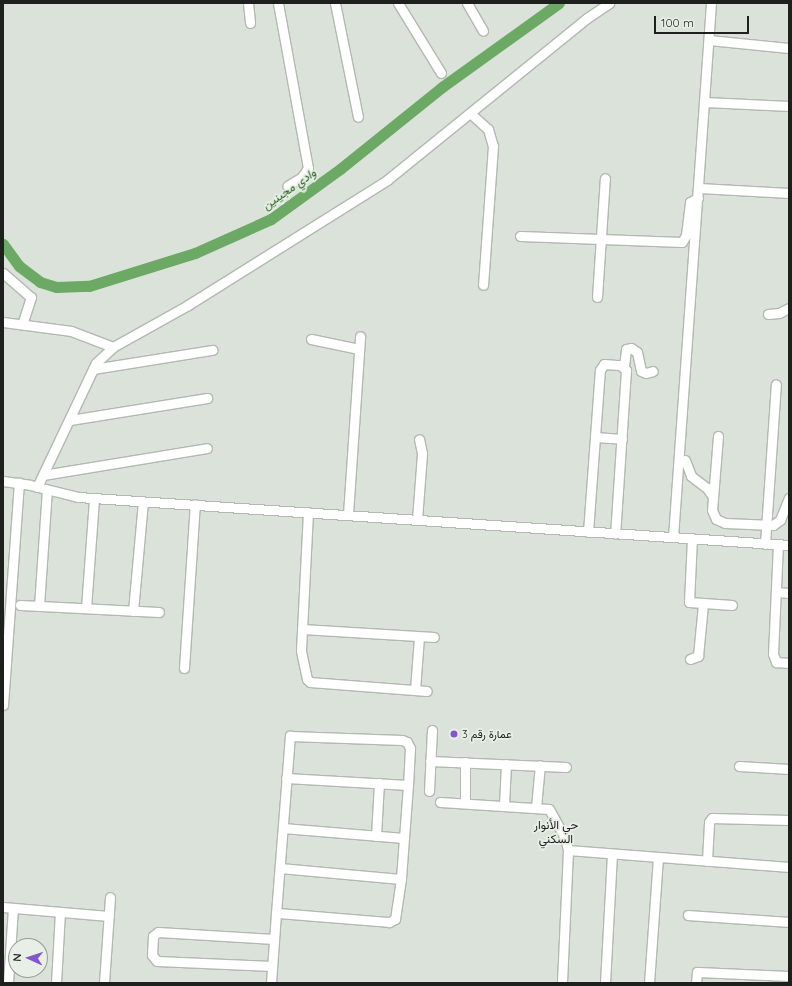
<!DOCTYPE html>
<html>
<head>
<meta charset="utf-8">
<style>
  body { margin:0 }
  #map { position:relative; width:792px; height:986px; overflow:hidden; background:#dae2d9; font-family:Quicksand,Vazirmatn,sans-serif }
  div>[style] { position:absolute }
  .river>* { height:11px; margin:-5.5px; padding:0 5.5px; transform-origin:5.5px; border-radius:5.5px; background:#6ca964 }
  .roads { filter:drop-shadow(1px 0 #b1b9b0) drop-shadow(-1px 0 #b1b9b0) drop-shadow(0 1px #b1b9b0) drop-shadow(0 -1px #b1b9b0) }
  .minor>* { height:9px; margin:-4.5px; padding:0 4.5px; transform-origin:4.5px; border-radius:4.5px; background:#fff }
  .dots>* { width:11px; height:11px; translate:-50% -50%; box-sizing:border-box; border:2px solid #e7efe6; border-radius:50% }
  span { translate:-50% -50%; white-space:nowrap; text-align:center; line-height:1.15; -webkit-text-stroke:3.5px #e7efe6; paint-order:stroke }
  .poi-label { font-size:11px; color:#1d201d }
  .left { translate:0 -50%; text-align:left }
  .water-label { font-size:12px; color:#215d19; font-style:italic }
  .neighbourhood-label { font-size:12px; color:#1d201d }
  .frame { position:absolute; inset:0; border:4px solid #1d201d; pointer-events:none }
  .north { position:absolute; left:8px; top:938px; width:40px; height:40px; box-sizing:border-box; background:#e7efe6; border:1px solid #969c96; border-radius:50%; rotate:273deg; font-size:11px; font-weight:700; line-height:16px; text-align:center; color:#1d201d }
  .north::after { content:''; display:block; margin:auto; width:14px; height:18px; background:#8555ce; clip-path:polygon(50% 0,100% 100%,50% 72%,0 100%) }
  .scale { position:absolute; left:654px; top:16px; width:95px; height:18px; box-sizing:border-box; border:2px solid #1d201d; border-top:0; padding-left:5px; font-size:12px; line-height:14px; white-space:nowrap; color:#1d201d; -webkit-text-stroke:3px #e7efe6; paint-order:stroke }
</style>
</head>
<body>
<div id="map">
  <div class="river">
    <i style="left:3px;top:244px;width:27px;rotate:54deg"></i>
    <i style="left:19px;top:266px;width:26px;rotate:37deg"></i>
    <i style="left:40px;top:282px;width:17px;rotate:17deg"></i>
    <i style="left:56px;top:287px;width:33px;rotate:-2deg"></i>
    <i style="left:89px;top:286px;width:111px;rotate:-17.3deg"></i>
    <i style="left:195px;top:253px;width:83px;rotate:-24.1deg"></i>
    <i style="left:271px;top:219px;width:85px;rotate:-35.9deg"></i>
    <i style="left:340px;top:169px;width:131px;rotate:-38.8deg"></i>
    <i style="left:442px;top:87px;width:144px;rotate:-35.7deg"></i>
  </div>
  <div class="roads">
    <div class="minor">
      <i style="left:248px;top:3px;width:20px;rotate:84deg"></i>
      <i style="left:278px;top:3px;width:168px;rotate:79.7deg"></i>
      <i style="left:308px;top:168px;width:11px;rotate:124deg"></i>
      <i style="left:302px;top:177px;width:17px;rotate:149deg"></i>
      <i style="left:335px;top:3px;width:116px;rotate:78.6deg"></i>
      <i style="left:398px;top:3px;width:82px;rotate:58.4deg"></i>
      <i style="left:467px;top:3px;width:32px;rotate:60deg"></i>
      <i style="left:709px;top:40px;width:80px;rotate:5.7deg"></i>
      <i style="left:705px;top:102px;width:84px;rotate:2.7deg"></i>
      <i style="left:470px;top:113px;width:24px;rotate:42deg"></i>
      <i style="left:488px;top:129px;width:18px;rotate:74deg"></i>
      <i style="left:493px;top:146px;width:139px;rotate:94.1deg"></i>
      <i style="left:699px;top:188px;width:90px;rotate:3.2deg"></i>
      <i style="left:520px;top:236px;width:162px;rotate:2.1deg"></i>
      <i style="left:682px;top:242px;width:8px;rotate:-60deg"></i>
      <i style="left:686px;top:235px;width:33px;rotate:-83deg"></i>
      <i style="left:690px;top:202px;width:9px;rotate:-27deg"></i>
      <i style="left:3px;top:273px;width:37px;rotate:41deg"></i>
      <i style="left:31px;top:297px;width:28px;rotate:108deg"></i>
      <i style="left:597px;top:297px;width:119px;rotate:-86.2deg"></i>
      <i style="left:768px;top:314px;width:11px;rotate:-5deg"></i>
      <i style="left:779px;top:313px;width:11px;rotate:-27deg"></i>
      <i style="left:3px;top:322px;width:69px;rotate:7.5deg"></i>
      <i style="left:71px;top:331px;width:45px;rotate:20.9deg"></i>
      <i style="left:311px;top:339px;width:49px;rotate:11.8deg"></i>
      <i style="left:624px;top:366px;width:17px;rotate:-83deg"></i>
      <i style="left:626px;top:349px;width:5px;rotate:-11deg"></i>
      <i style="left:631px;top:348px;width:7px;rotate:34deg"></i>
      <i style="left:637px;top:352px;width:19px;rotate:78deg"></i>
      <i style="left:641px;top:371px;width:5px;rotate:22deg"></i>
      <i style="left:646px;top:373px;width:7px;rotate:-16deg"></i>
      <i style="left:93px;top:369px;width:121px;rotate:-9.1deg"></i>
      <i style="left:70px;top:420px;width:139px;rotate:-9.1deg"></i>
      <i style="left:718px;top:436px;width:74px;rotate:94.6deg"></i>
      <i style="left:712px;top:510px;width:10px;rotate:66deg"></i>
      <i style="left:716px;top:519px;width:10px;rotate:24deg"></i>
      <i style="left:725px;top:523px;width:48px;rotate:2.4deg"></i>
      <i style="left:773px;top:525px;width:9px;rotate:-36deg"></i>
      <i style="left:780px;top:520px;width:24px;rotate:-68deg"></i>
      <i style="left:595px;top:437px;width:27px;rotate:4deg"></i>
      <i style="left:685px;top:460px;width:17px;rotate:69deg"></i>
      <i style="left:691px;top:476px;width:20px;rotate:37deg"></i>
      <i style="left:707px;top:488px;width:11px;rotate:56deg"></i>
      <i style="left:43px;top:475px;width:166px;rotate:-9.3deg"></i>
      <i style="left:3px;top:481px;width:27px;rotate:8deg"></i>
      <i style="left:30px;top:485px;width:49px;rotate:14deg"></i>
      <i style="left:78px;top:497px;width:713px;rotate:3.86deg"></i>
      <i style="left:37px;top:487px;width:137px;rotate:-64.6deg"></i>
      <i style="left:96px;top:363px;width:23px;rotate:-43deg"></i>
      <i style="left:113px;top:347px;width:86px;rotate:-29.2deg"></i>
      <i style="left:188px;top:305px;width:235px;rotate:-32.1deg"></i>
      <i style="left:387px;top:180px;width:257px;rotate:-39deg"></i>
      <i style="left:587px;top:18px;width:27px;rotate:-34deg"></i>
      <i style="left:308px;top:512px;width:139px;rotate:92.9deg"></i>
      <i style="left:301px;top:651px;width:29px;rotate:78deg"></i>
      <i style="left:307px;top:679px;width:4px;rotate:45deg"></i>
      <i style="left:310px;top:682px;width:117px;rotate:4.4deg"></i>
      <i style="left:348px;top:514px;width:178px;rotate:-86.1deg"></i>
      <i style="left:417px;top:520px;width:67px;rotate:-85.7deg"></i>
      <i style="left:422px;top:453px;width:14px;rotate:-102deg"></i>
      <i style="left:588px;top:532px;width:162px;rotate:-85.8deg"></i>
      <i style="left:600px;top:370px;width:7px;rotate:-56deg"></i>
      <i style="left:604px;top:364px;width:16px;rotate:4deg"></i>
      <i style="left:620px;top:365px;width:8px;rotate:40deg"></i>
      <i style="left:626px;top:370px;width:164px;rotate:93.8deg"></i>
      <i style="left:673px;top:537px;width:535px;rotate:-85.93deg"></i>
      <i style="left:692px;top:538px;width:64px;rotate:92.7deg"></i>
      <i style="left:689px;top:602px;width:43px;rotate:4deg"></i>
      <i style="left:765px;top:544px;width:160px;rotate:-86.1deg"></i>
      <i style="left:778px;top:544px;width:110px;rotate:92.6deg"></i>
      <i style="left:773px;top:654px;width:9px;rotate:69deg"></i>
      <i style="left:776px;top:662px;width:13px;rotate:4deg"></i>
      <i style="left:776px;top:592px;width:13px;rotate:4deg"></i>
      <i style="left:20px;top:605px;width:139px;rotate:2.9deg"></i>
      <i style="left:39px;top:606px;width:116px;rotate:-86.1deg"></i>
      <i style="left:86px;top:608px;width:110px;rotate:-85.8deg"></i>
      <i style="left:133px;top:611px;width:110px;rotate:-84.8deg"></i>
      <i style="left:302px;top:629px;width:132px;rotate:3.5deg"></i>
      <i style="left:690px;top:659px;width:9px;rotate:-21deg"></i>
      <i style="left:698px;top:656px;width:52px;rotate:-84.5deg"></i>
      <i style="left:184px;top:668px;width:164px;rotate:-86.2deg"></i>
      <i style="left:415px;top:690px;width:53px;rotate:-85.7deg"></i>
      <i style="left:3px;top:705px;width:223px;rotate:-85.9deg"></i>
      <i style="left:430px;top:761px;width:136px;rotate:2.5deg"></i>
      <i style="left:739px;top:766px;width:50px;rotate:3.4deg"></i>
      <i style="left:286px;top:778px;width:122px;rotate:3.3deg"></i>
      <i style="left:429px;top:791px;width:61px;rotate:-87.2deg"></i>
      <i style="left:440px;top:802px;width:109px;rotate:3.7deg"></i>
      <i style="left:549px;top:809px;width:33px;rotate:61deg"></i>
      <i style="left:565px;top:838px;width:12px;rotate:76deg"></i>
      <i style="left:568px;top:850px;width:133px;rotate:92.6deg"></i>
      <i style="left:465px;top:803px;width:41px;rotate:-90deg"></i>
      <i style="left:504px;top:805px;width:41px;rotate:-87.2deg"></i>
      <i style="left:536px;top:807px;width:42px;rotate:-84.6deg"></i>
      <i style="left:283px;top:828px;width:121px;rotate:4.7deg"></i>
      <i style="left:376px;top:836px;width:53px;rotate:-86.8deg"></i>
      <i style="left:568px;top:850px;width:222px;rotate:4.4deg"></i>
      <i style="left:707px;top:861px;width:39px;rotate:-87deg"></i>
      <i style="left:709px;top:822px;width:5px;rotate:-53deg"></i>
      <i style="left:712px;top:818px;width:77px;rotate:1.5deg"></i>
      <i style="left:280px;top:868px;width:121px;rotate:5.2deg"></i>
      <i style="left:3px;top:907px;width:106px;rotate:4.9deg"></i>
      <i style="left:688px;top:915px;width:101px;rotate:4deg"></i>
      <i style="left:272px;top:966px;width:115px;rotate:-177.5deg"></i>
      <i style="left:157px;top:961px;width:8px;rotate:-130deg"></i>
      <i style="left:152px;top:955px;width:19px;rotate:-87deg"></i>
      <i style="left:153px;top:936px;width:6px;rotate:-39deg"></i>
      <i style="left:158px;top:932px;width:116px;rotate:3.5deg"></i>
      <i style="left:8px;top:983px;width:75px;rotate:-86.2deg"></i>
      <i style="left:56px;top:983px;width:71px;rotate:-86.8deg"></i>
      <i style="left:104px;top:983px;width:86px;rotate:-86deg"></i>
      <i style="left:271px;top:983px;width:70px;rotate:-85.9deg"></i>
      <i style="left:276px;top:913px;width:178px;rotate:-85.5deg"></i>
      <i style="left:290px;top:736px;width:112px;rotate:2deg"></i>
      <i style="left:402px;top:740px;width:5px;rotate:22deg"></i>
      <i style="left:407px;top:742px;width:7px;rotate:63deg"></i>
      <i style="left:410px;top:748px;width:37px;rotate:93deg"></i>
      <i style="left:408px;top:785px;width:94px;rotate:94.3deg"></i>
      <i style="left:401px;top:879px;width:40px;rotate:98.5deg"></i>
      <i style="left:395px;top:919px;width:7px;rotate:153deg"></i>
      <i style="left:389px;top:922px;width:113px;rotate:-175.4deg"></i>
      <i style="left:605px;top:983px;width:129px;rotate:-86.9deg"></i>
      <i style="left:649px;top:983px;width:126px;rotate:-85.9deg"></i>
      <i style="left:696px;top:983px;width:11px;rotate:-85deg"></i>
      <i style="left:697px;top:972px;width:92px;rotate:2.5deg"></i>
    </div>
  </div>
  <div class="dots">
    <i style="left:454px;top:734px;background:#8555ce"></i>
  </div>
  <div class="poi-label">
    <span class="left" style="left:462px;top:734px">عمارة رقم 3</span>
  </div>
  <div class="water-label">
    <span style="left:289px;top:189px;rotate:-35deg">وادي مجينين</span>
  </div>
  <div class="neighbourhood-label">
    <span style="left:556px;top:832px">حي الأنوار<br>السكني</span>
  </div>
  <div class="frame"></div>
  <div class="north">N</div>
  <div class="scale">100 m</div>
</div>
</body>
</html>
